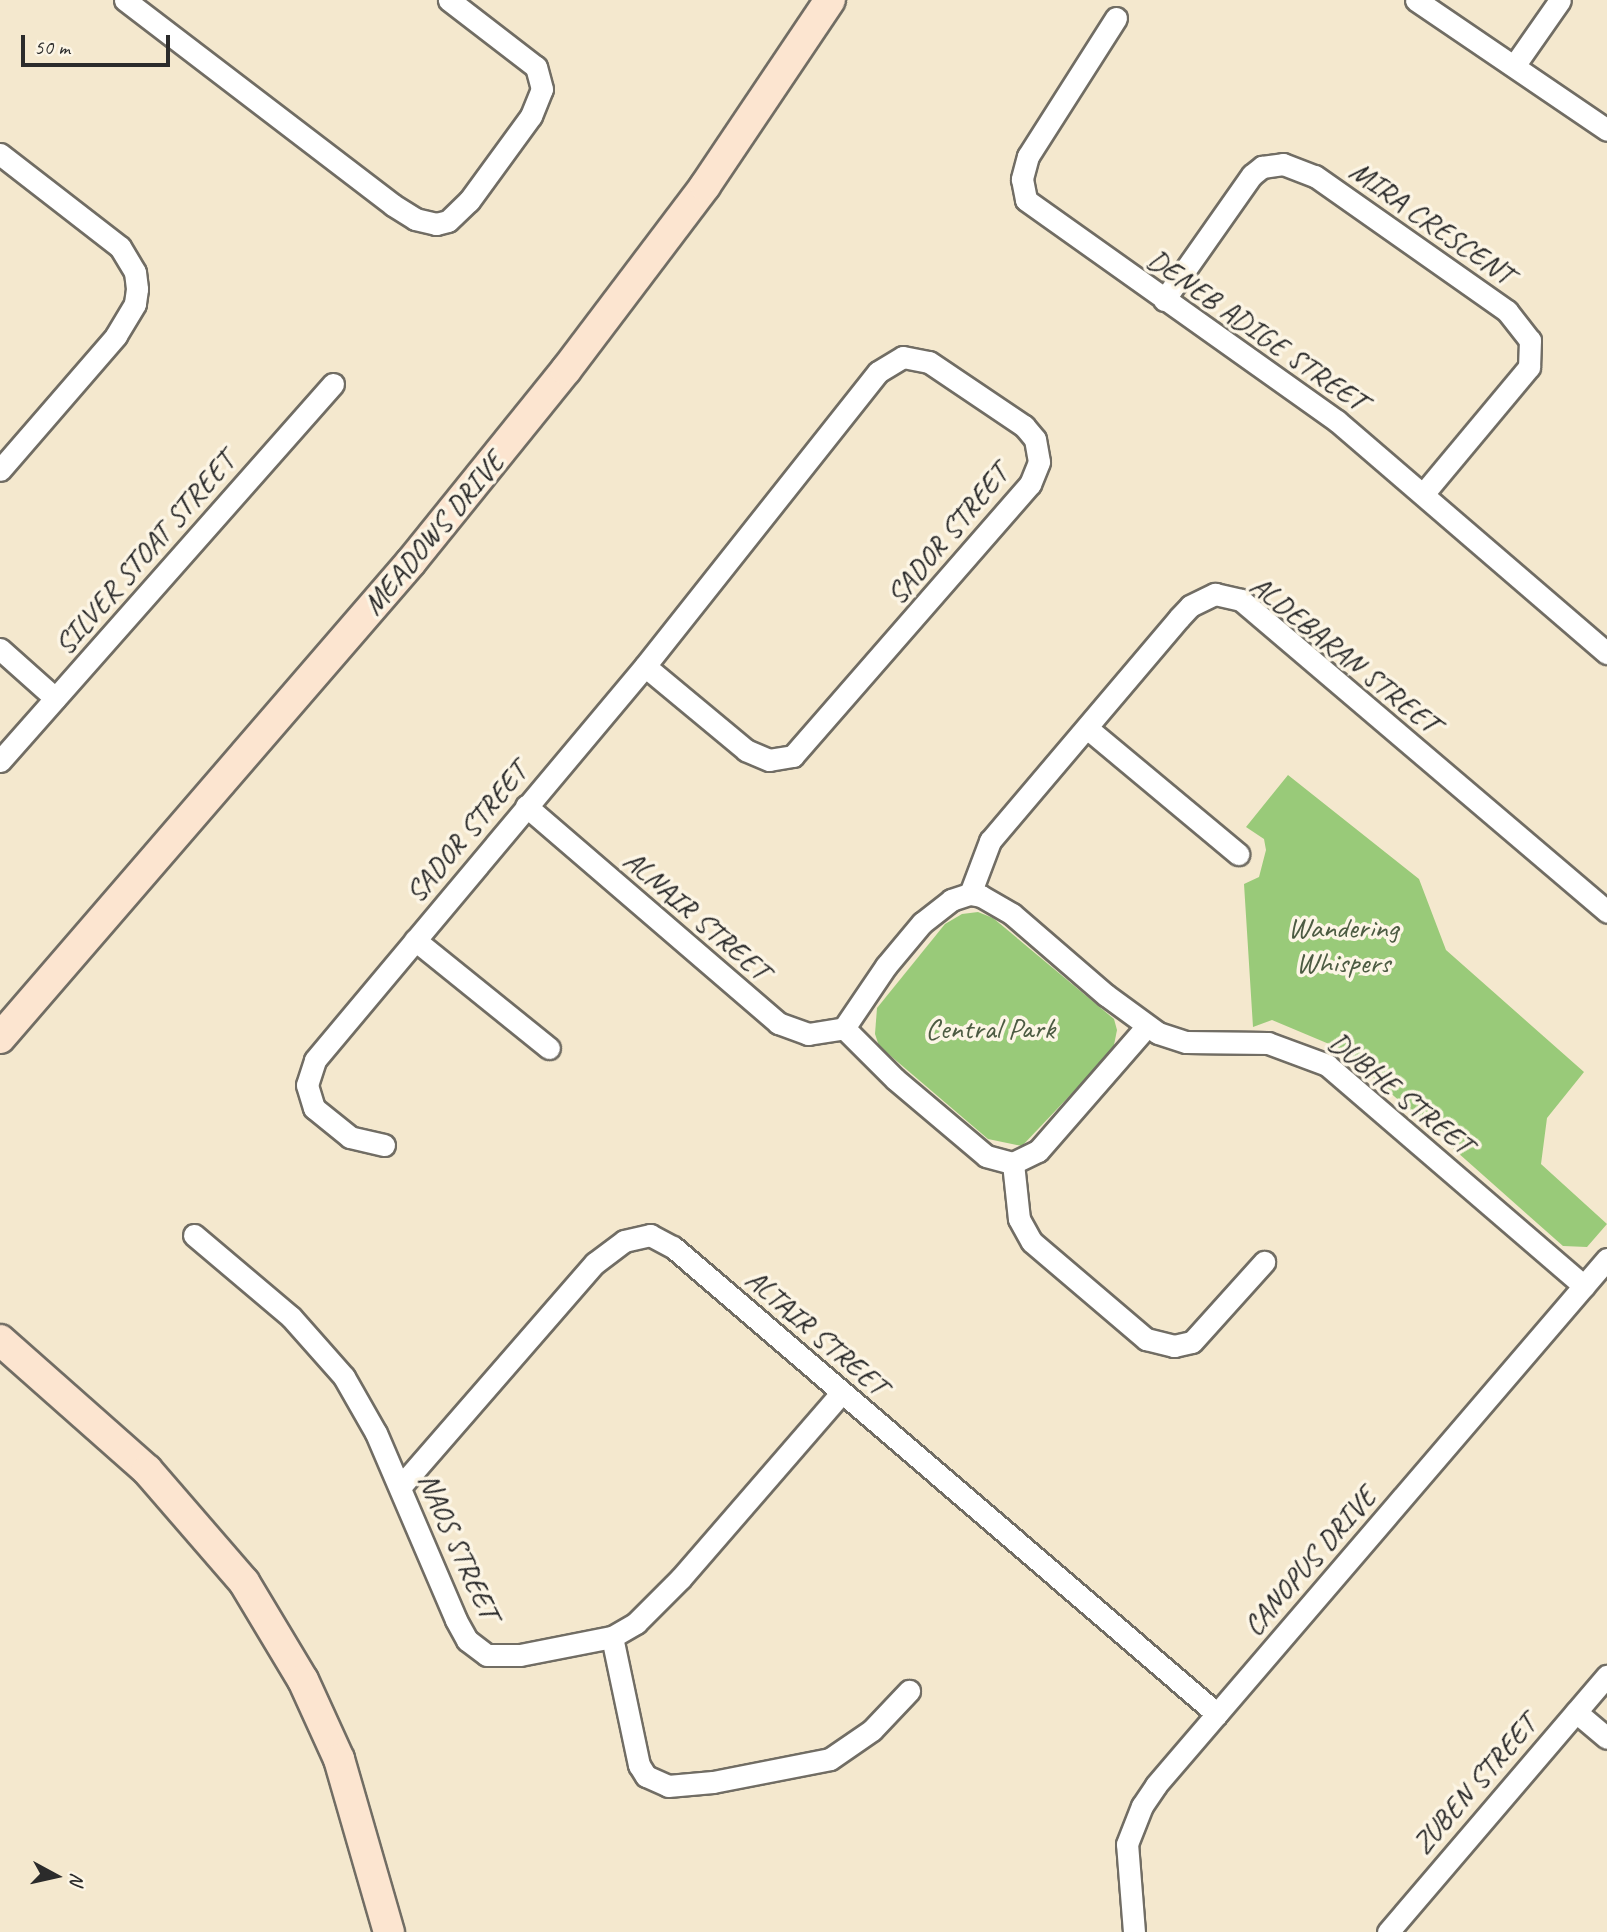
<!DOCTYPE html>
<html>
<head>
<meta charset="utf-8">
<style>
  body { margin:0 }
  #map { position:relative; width:1607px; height:1932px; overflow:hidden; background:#f4e8ce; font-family:Caveat,sans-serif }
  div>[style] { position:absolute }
  .green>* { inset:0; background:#99ca79 }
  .roads { filter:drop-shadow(2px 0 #716d64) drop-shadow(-2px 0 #716d64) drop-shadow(0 2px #716d64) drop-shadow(0 -2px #716d64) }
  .street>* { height:21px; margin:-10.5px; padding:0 10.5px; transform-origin:10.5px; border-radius:10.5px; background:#fff }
  .secondary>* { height:30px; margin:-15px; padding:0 15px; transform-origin:15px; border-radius:15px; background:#fce5d0 }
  span { translate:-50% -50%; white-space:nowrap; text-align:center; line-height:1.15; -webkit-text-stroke:7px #fcf5e5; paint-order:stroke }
  .street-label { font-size:30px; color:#2b2b2b }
  .park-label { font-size:30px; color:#4c5b42 }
  .north { position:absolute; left:21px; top:1841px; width:70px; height:70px; -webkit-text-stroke:5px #fcf5e5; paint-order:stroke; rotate:98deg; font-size:19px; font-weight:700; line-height:28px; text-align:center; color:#2b2b2b }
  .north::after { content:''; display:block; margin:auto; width:24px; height:32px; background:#2b2b2b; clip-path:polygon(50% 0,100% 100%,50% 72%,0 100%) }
  .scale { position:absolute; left:21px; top:35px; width:149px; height:32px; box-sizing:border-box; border:4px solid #2b2b2b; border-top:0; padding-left:9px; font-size:21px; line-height:24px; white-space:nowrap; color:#2b2b2b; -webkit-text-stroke:5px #fcf5e5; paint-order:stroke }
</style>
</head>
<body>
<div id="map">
  <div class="green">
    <i style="clip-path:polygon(1288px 775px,1419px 879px,1446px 950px,1584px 1072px,1547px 1118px,1541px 1164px,1607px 1224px,1587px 1247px,1563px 1246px,1341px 1049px,1272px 1020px,1253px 1027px,1244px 884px,1259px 877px,1266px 850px,1264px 839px,1246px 827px)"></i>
    <i style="clip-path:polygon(978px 912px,993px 918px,1114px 1019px,1117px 1030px,1113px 1050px,1022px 1146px,988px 1139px,879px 1046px,875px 1034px,877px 1008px,945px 924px,962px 914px)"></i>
  </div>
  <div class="roads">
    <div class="street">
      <i style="left:125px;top:0;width:337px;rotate:37.4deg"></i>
      <i style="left:393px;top:205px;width:26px;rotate:32deg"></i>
      <i style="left:415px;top:219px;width:22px;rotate:13deg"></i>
      <i style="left:436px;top:224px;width:12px;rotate:-14deg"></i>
      <i style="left:448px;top:221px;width:29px;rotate:-44deg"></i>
      <i style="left:469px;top:201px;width:105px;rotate:-53.9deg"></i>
      <i style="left:531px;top:116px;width:29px;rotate:-68deg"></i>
      <i style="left:542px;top:89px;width:23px;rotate:-105deg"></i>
      <i style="left:536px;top:67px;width:110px;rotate:-142.4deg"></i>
      <i style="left:1416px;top:0;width:231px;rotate:34.2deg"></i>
      <i style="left:1116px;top:18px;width:164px;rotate:122.5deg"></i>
      <i style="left:1028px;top:156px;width:24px;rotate:105deg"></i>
      <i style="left:1022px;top:179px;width:21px;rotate:79deg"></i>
      <i style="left:1026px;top:200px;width:382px;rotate:35.4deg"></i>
      <i style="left:1337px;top:421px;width:356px;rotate:40.7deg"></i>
      <i style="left:1514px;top:66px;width:80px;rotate:-55.1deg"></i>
      <i style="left:0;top:154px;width:152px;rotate:37.8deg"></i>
      <i style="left:120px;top:247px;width:29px;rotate:59deg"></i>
      <i style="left:135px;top:272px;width:17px;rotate:83deg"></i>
      <i style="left:137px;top:289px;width:15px;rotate:98deg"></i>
      <i style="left:135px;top:304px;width:37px;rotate:121deg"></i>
      <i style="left:116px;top:336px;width:177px;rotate:130.9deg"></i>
      <i style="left:1164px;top:300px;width:153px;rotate:-54.9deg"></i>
      <i style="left:1252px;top:175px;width:13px;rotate:-39deg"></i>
      <i style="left:1262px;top:167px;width:21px;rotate:-8deg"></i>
      <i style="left:1283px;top:164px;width:34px;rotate:21deg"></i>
      <i style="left:1315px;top:176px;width:235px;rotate:35.1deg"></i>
      <i style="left:1507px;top:311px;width:37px;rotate:52deg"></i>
      <i style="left:1530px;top:340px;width:27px;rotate:92deg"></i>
      <i style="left:1529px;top:367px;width:164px;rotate:129.8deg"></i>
      <i style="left:0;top:649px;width:74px;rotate:41.7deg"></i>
      <i style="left:1087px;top:728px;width:197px;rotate:39.8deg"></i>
      <i style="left:0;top:761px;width:503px;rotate:-48.55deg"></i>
      <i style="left:526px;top:806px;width:333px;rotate:40.7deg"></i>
      <i style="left:778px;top:1023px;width:32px;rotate:20deg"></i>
      <i style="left:808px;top:1034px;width:36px;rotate:-9deg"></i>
      <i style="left:970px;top:894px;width:57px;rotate:-69.3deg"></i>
      <i style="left:990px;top:841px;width:292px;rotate:-49.7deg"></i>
      <i style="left:1179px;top:618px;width:16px;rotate:-47deg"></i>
      <i style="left:1190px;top:606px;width:28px;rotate:-26deg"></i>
      <i style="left:1215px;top:594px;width:27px;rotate:13deg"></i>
      <i style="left:1241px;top:600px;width:481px;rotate:40.4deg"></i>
      <i style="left:415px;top:940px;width:172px;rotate:38.9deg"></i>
      <i style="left:844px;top:1028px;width:75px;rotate:-55.9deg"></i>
      <i style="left:886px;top:966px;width:56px;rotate:-50.1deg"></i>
      <i style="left:922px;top:923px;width:37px;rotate:-38deg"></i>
      <i style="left:951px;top:900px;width:20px;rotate:-18deg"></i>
      <i style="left:970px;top:894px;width:11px;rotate:10deg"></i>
      <i style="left:981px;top:896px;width:36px;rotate:30deg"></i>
      <i style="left:1012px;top:914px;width:124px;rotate:40.8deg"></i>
      <i style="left:1106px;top:995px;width:64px;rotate:36.2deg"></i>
      <i style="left:1158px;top:1033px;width:29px;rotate:18deg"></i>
      <i style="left:1186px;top:1042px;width:82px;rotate:0.7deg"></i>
      <i style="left:1268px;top:1043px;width:63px;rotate:20.4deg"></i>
      <i style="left:1327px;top:1065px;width:339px;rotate:40.7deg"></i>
      <i style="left:844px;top:1028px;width:72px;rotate:45deg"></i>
      <i style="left:895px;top:1079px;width:119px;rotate:40.2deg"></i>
      <i style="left:986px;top:1156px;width:28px;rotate:15deg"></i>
      <i style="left:1013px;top:1163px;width:28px;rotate:-26deg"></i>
      <i style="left:1038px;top:1151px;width:166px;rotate:-48.9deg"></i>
      <i style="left:384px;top:1145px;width:35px;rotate:-167deg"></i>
      <i style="left:350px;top:1137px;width:46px;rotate:-141.1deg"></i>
      <i style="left:314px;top:1108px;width:24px;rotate:-107deg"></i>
      <i style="left:307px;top:1085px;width:26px;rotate:-72deg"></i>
      <i style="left:315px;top:1060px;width:514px;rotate:-50.05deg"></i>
      <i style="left:645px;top:666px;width:375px;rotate:-51.6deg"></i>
      <i style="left:878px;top:372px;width:29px;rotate:-31deg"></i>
      <i style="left:903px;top:357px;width:26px;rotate:11deg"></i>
      <i style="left:929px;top:362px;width:115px;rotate:34deg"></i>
      <i style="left:1024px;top:426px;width:17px;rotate:50deg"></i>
      <i style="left:1035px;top:439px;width:23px;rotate:80deg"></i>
      <i style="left:1039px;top:462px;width:24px;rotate:112deg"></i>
      <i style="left:1030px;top:484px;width:361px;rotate:131.1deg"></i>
      <i style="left:793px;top:756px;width:24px;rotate:171deg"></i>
      <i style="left:769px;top:760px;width:25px;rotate:-157deg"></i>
      <i style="left:746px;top:750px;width:131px;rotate:-140.3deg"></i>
      <i style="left:1013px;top:1163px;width:56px;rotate:83.9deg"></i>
      <i style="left:1019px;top:1219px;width:26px;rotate:61deg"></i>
      <i style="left:1032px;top:1242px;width:150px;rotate:40.4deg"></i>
      <i style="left:1146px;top:1339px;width:29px;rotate:14deg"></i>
      <i style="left:1174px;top:1346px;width:18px;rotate:-13deg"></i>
      <i style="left:1192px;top:1342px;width:108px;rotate:-48deg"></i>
      <i style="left:194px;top:1235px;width:127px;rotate:40.2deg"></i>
      <i style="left:291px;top:1317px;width:80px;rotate:48.5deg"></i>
      <i style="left:344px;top:1377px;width:64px;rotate:60.3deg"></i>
      <i style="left:376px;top:1433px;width:203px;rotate:66.8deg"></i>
      <i style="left:456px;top:1620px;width:23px;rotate:61deg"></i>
      <i style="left:467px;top:1640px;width:25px;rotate:37deg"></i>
      <i style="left:487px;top:1655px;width:33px"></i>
      <i style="left:520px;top:1655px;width:94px;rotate:-11.1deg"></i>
      <i style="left:612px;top:1637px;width:28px;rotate:-30deg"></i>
      <i style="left:636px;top:1623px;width:64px;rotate:-45deg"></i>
      <i style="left:681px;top:1578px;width:245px;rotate:-49.1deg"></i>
      <i style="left:400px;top:1487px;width:297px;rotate:-49deg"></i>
      <i style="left:595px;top:1263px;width:36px;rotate:-37deg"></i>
      <i style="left:624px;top:1241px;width:27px;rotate:-13deg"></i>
      <i style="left:650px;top:1235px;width:26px;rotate:28deg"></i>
      <i style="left:673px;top:1247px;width:717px;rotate:40.64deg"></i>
      <i style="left:612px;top:1637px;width:131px;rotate:78.1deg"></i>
      <i style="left:639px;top:1765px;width:13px;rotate:58deg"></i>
      <i style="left:646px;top:1776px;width:24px;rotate:24deg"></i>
      <i style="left:668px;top:1786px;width:45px;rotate:-5.1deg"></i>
      <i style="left:713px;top:1782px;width:119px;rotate:-11.1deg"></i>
      <i style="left:830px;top:1759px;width:51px;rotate:-34.6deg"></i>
      <i style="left:872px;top:1730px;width:54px;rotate:-46.5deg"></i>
      <i style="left:1576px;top:1712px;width:40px;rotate:40deg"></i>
      <i style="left:1134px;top:1932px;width:88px;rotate:-94.5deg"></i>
      <i style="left:1127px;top:1844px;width:41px;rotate:-68.5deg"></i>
      <i style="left:1142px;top:1806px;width:25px;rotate:-56deg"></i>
      <i style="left:1156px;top:1785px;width:693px;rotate:-49.39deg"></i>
      <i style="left:1388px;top:1932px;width:337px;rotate:-49.5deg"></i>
    </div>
    <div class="secondary">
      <i style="left:0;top:1038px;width:629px;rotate:-49.19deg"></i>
      <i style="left:411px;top:562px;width:247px;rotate:-51.1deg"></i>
      <i style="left:566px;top:370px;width:231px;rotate:-52.9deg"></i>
      <i style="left:705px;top:186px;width:224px;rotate:-56.1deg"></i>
      <i style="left:0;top:1340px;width:196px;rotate:41.5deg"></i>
      <i style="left:147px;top:1470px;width:148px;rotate:49.1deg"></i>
      <i style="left:244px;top:1582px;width:114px;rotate:59deg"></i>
      <i style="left:303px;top:1680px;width:87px;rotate:65.5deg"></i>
      <i style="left:339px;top:1759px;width:180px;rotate:73.9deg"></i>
    </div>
  </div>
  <div class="street-label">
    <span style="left:1432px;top:222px;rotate:35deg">MIRA CRESCENT</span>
    <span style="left:1257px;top:330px;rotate:35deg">DENEB ADIGE STREET</span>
    <span style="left:433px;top:533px;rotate:-50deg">MEADOWS DRIVE</span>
    <span style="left:947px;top:534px;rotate:-50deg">SADOR STREET</span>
    <span style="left:144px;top:553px;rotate:-49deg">SILVER STOAT STREET</span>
    <span style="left:1345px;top:654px;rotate:39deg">ALDEBARAN STREET</span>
    <span style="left:466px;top:832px;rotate:-50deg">SADOR STREET</span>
    <span style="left:697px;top:915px;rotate:41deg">ALNAIR STREET</span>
    <span style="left:1401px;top:1093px;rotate:39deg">DUBHE STREET</span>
    <span style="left:817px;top:1332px;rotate:41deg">ALTAIR STREET</span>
    <span style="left:459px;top:1546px;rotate:66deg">NAOS STREET</span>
    <span style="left:1309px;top:1561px;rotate:-49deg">CANOPUS DRIVE</span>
    <span style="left:1474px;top:1784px;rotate:-49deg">ZUBEN STREET</span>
  </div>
  <div class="park-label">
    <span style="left:1343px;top:944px">Wandering<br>Whispers</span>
    <span style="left:990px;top:1028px">Central Park</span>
  </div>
  <div class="north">N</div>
  <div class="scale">50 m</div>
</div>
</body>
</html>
